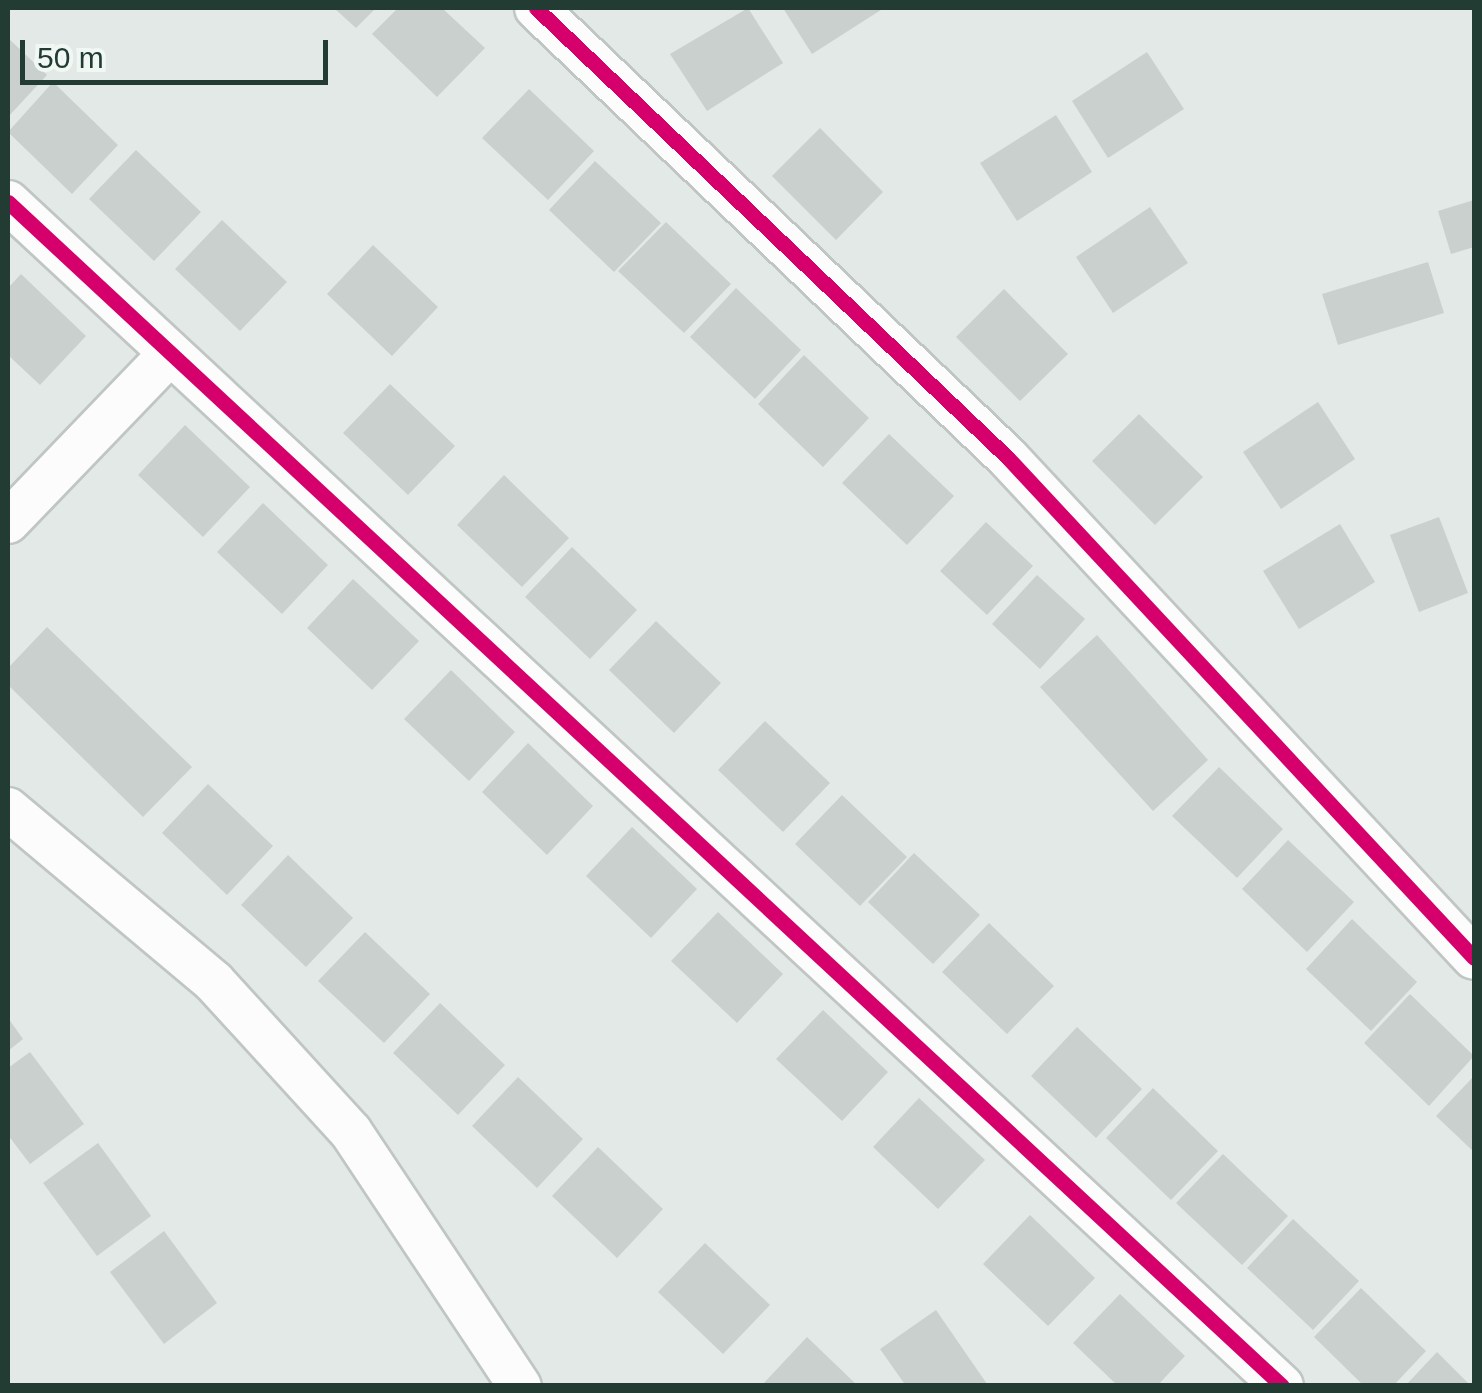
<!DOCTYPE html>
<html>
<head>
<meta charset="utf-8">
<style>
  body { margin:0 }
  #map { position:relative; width:1482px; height:1393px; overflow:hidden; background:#e3e9e6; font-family:Helvetica,sans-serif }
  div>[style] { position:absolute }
  .building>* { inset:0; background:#cad0cd }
  .roads { filter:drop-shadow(2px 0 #c0c6c3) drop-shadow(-2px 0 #c0c6c3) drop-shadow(0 2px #c0c6c3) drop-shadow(0 -2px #c0c6c3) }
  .street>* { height:42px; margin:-21px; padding:0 21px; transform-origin:21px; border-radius:21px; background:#fbfcfb }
  .cycleway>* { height:15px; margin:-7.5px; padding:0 7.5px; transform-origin:7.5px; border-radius:7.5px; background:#d6006c }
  span { translate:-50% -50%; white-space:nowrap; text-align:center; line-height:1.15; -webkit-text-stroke:10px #f1f8f4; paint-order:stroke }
  .frame { position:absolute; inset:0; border:10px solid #223b33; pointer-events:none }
  .scale { position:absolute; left:20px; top:40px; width:308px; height:45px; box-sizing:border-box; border:5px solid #223b33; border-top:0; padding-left:12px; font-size:30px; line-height:35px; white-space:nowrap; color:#223b33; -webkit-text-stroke:8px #f1f8f4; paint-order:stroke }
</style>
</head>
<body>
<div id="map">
  <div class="building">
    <i style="clip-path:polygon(334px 8px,376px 8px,356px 28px)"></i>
    <i style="clip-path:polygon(398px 8px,442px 8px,485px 48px,437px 97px,372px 34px)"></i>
    <i style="clip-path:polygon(748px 8px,783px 63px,707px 111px,670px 54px)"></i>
    <i style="clip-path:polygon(783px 8px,884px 8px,812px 54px)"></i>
    <i style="clip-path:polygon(8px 38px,47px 75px,8px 117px)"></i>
    <i style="clip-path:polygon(1147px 52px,1184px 109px,1108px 158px,1072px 101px)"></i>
    <i style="clip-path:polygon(53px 82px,118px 145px,72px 194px,8px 132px)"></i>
    <i style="clip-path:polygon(529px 89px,594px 151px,548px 200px,482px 138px)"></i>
    <i style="clip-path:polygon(1056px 115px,1092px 172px,1017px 221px,980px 163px)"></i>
    <i style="clip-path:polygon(820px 128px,883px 192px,836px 240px,772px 176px)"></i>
    <i style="clip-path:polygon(136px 150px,201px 212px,154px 261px,89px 199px)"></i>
    <i style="clip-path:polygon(595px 161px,661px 223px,614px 272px,549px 210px)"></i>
    <i style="clip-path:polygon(1474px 200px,1474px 247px,1451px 254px,1438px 211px)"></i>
    <i style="clip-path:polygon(1150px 207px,1188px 263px,1113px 313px,1076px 257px)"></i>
    <i style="clip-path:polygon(222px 220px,287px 282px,240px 331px,175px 269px)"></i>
    <i style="clip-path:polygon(666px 222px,731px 284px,684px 333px,618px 271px)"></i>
    <i style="clip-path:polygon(373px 245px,438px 307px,392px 356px,327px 294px)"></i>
    <i style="clip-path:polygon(1428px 262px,1444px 313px,1338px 345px,1322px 294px)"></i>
    <i style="clip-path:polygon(21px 274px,86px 336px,40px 385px,8px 355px,8px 288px)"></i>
    <i style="clip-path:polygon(736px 288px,801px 350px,755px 399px,690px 337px)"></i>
    <i style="clip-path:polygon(1004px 289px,1068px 354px,1020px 401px,956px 337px)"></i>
    <i style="clip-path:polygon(804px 355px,869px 418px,823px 467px,758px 404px)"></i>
    <i style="clip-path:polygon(390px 384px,455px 446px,408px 495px,343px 433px)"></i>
    <i style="clip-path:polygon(1318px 402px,1355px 459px,1281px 509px,1243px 452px)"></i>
    <i style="clip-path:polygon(1139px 414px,1203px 477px,1155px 525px,1092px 461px)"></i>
    <i style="clip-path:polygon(185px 425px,250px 487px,203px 537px,138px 475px)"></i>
    <i style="clip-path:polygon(889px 434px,954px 496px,907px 545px,842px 483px)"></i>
    <i style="clip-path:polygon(504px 475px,569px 538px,522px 587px,457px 525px)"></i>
    <i style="clip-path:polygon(263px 503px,328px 565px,282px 614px,217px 552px)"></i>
    <i style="clip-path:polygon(1439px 517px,1468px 593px,1419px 612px,1390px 535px)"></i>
    <i style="clip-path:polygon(986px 522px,1033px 566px,987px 615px,940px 571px)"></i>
    <i style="clip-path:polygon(1340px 524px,1375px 582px,1299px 629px,1263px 571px)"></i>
    <i style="clip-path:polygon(572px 547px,637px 610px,590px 659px,525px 597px)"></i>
    <i style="clip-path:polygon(1037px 575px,1085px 619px,1040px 669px,992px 624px)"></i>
    <i style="clip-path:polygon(353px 579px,419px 641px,372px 690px,307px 628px)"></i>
    <i style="clip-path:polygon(656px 621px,721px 683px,674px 733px,609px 670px)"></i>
    <i style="clip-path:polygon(47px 627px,192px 767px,143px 817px,8px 685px,8px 668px)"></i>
    <i style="clip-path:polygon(1097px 635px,1208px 760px,1153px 811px,1040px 687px)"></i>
    <i style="clip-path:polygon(451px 670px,515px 732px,469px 781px,404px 719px)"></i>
    <i style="clip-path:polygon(765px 721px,830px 783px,783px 832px,718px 770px)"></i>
    <i style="clip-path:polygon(528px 743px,593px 806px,547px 855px,482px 792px)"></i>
    <i style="clip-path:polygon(1219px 767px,1283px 829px,1237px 878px,1172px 816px)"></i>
    <i style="clip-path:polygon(208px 784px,273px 846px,227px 895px,162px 833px)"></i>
    <i style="clip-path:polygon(842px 795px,907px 857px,860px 906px,795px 844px)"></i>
    <i style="clip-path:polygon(632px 827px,697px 889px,651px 938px,586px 876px)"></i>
    <i style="clip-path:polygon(1288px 840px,1354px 902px,1307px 952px,1242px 889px)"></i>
    <i style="clip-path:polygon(914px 853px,980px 915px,933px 964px,868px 902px)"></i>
    <i style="clip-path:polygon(288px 855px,353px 918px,306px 967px,241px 905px)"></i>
    <i style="clip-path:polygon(718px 912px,783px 974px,737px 1023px,671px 961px)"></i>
    <i style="clip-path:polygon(1352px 919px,1417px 982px,1371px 1031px,1306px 969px)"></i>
    <i style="clip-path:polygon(989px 923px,1054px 986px,1007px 1034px,942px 972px)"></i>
    <i style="clip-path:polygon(365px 932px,430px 994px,384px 1043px,318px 981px)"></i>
    <i style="clip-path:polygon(1410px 994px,1474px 1056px,1429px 1106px,1364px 1043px)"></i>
    <i style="clip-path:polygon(440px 1003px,505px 1065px,458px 1115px,393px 1053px)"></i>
    <i style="clip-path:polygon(823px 1010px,888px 1072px,842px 1121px,776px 1059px)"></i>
    <i style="clip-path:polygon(8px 1018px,23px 1039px,8px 1051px)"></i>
    <i style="clip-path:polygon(1077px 1027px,1142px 1089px,1096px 1138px,1031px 1076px)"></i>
    <i style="clip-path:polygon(30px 1052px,84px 1124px,30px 1164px,8px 1135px,8px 1068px)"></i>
    <i style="clip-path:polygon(1474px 1076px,1474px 1152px,1436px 1116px)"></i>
    <i style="clip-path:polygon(518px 1077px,583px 1139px,537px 1188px,472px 1126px)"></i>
    <i style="clip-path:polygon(1153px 1088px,1218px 1151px,1171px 1200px,1106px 1138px)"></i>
    <i style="clip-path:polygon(919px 1098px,985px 1160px,938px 1209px,873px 1147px)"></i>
    <i style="clip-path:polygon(98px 1143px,151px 1216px,97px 1256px,43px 1183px)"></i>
    <i style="clip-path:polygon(598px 1147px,663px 1209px,617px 1258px,552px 1196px)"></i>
    <i style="clip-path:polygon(1223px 1154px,1288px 1216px,1242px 1265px,1176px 1203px)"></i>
    <i style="clip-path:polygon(1030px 1215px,1095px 1278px,1048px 1326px,983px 1264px)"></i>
    <i style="clip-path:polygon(1293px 1219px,1359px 1281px,1313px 1330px,1247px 1268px)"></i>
    <i style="clip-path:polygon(164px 1231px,217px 1303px,164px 1344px,110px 1272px)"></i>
    <i style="clip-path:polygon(705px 1243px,770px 1305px,723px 1354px,658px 1292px)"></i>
    <i style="clip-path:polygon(1361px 1288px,1426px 1351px,1393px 1386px,1364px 1386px,1314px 1337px)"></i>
    <i style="clip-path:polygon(1120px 1294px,1185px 1356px,1157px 1386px,1118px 1386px,1073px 1343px)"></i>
    <i style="clip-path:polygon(936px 1310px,987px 1384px,985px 1386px,906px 1386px,880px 1349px)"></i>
    <i style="clip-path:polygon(807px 1337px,858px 1386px,761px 1386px)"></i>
    <i style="clip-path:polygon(1437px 1352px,1471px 1386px,1405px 1386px)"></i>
  </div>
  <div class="roads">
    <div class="street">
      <i style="left:536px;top:8px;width:652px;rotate:43.63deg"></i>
      <i style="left:1008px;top:458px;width:683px;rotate:47.02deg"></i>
      <i style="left:8px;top:202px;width:1739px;rotate:42.9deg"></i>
      <i style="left:8px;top:522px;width:231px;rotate:-46.1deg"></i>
      <i style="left:8px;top:809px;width:269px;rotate:40deg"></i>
      <i style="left:214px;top:982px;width:203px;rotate:47.6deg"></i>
      <i style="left:351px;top:1132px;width:305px;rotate:56.4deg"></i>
    </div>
  </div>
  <div class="cycleway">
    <i style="left:536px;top:8px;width:652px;rotate:43.63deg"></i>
    <i style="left:1008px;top:458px;width:683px;rotate:47.02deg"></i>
    <i style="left:8px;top:202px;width:1739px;rotate:42.9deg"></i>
  </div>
  <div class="frame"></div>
  <div class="scale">50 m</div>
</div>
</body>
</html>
